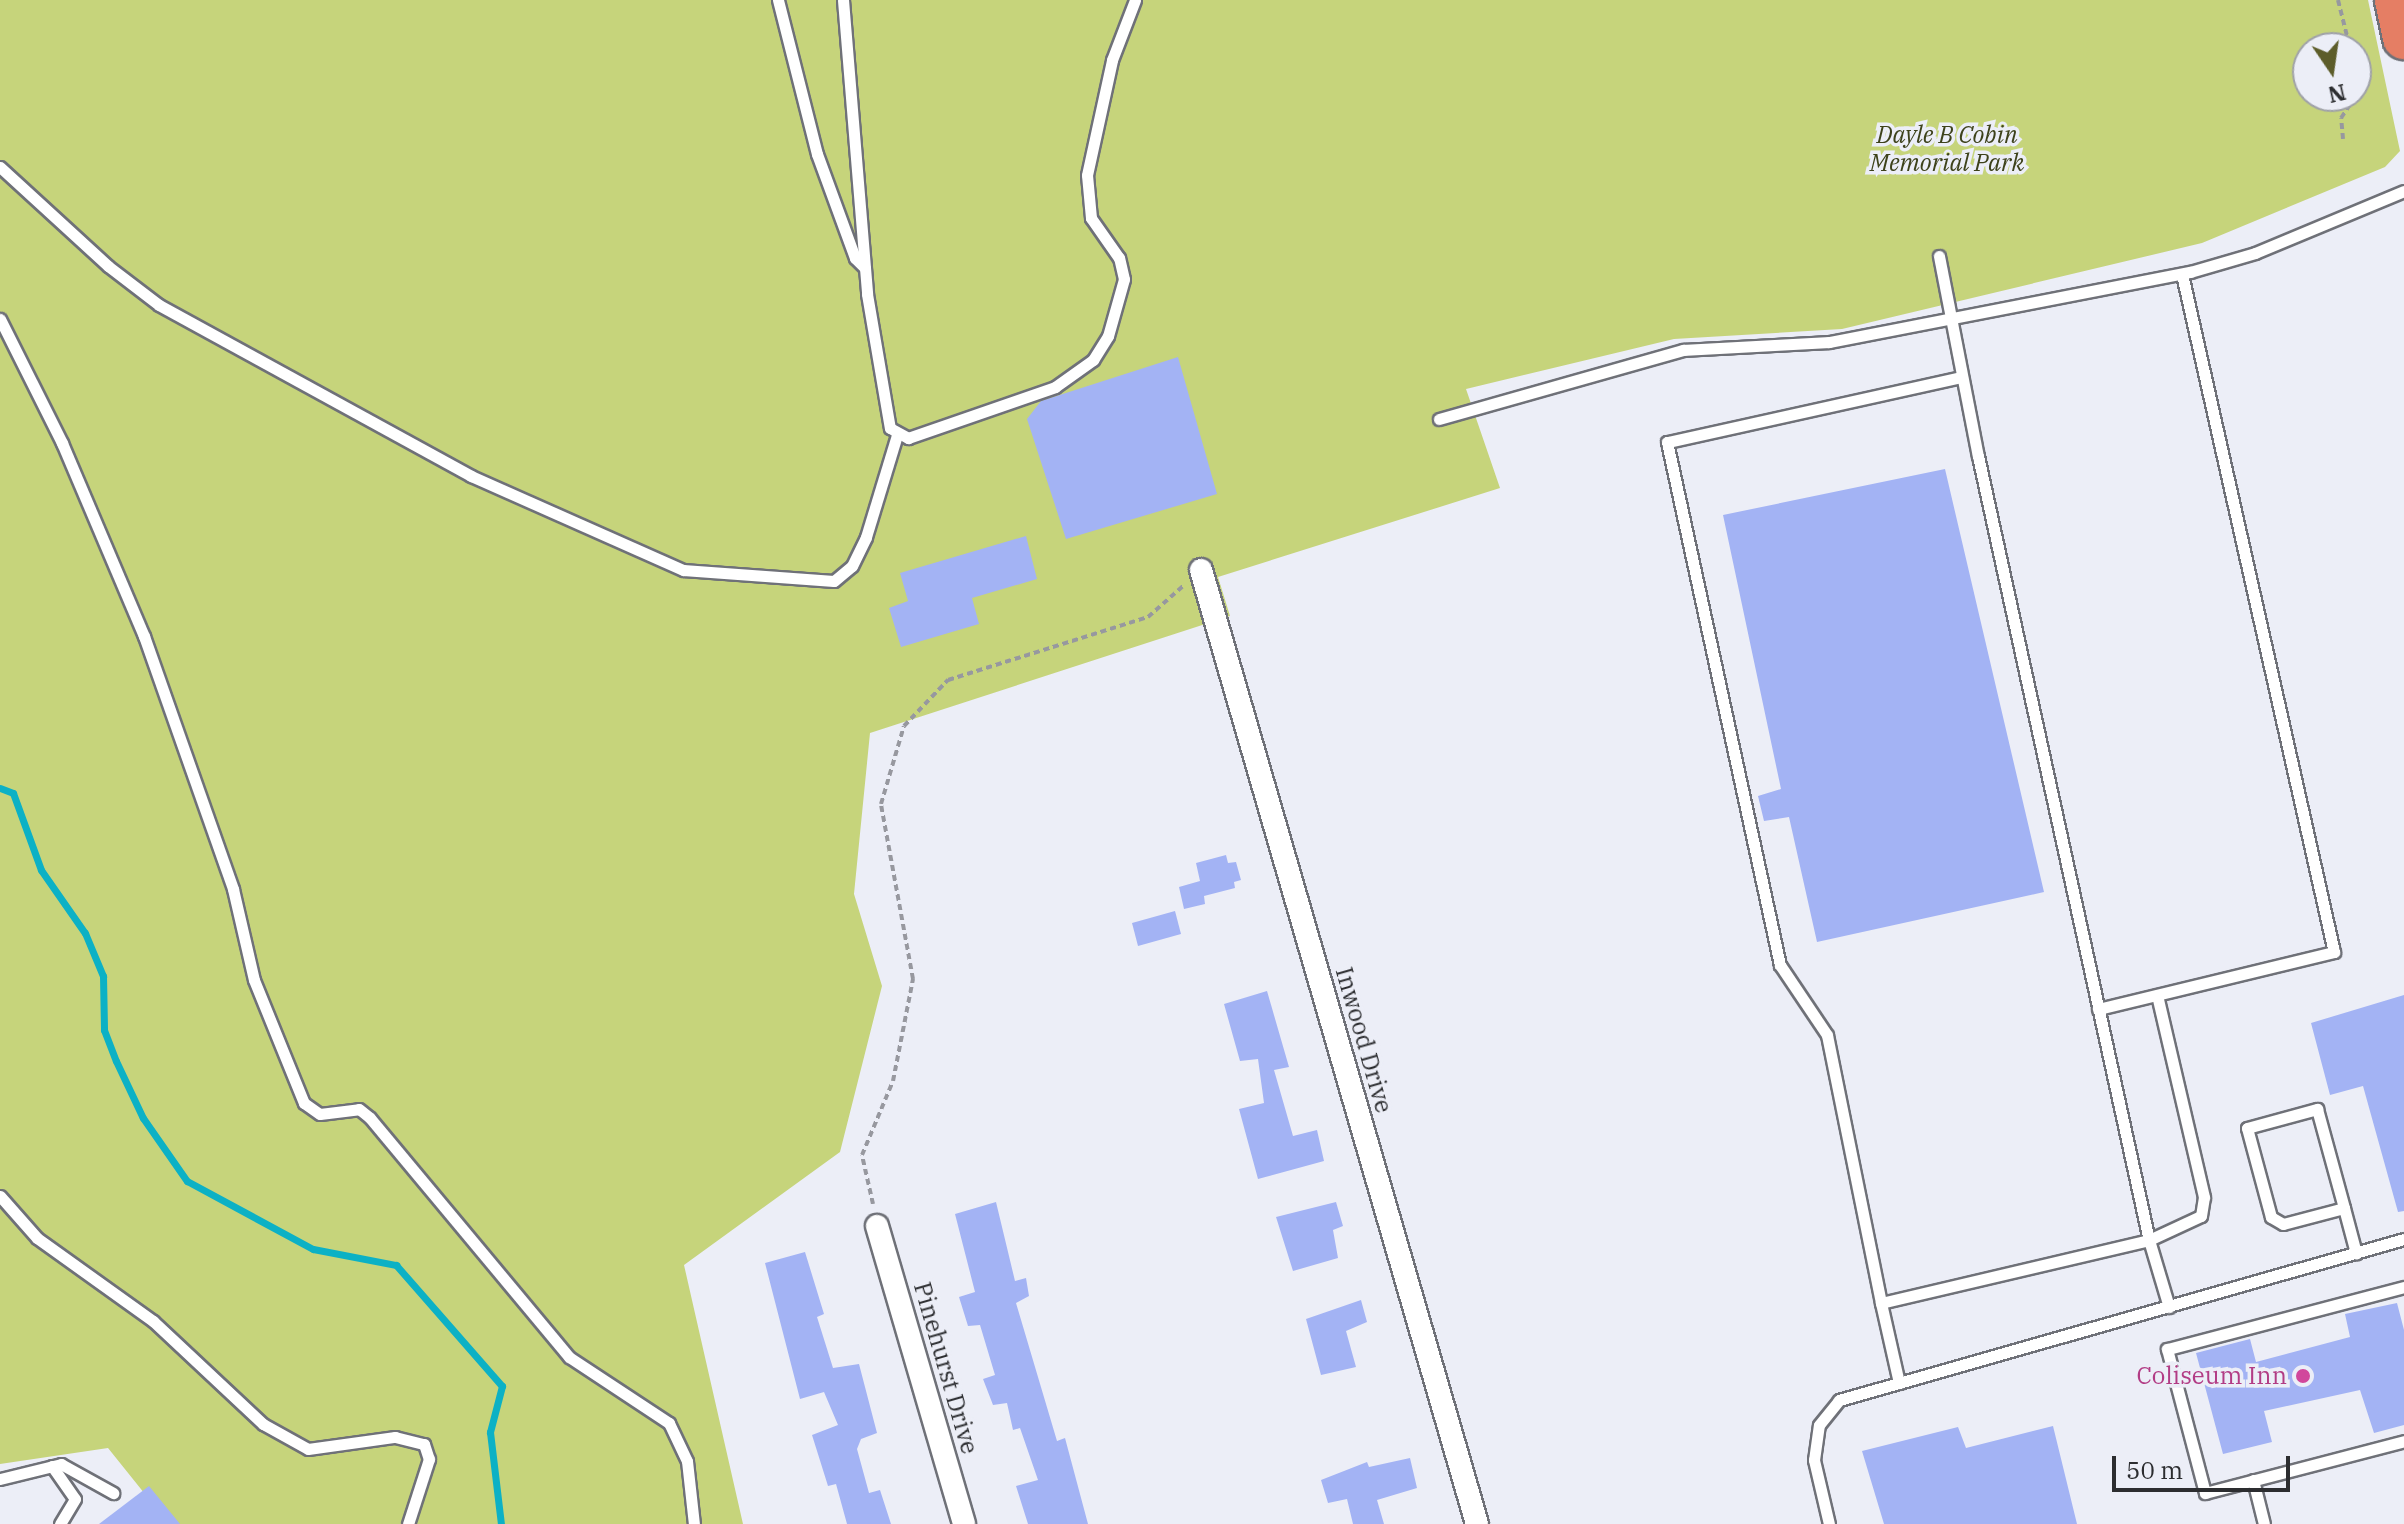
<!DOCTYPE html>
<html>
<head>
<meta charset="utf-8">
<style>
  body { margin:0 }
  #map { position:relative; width:2404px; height:1524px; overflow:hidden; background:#eceef7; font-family:"IBM Plex Serif",serif }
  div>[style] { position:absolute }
  .green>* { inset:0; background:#c6d47b }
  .stream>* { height:7px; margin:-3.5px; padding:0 3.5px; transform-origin:3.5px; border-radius:3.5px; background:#0cb1c5 }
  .building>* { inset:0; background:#a3b3f4 }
  .path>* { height:4px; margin-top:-2px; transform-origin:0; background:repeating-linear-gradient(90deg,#97989f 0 6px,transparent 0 10px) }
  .roads { filter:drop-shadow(2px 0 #6f7178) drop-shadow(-2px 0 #6f7178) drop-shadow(0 2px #6f7178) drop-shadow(0 -2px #6f7178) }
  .lane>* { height:11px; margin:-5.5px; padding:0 5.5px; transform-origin:5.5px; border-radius:5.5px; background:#fff }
  .street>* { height:22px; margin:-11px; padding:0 11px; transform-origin:11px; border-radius:11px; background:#fff }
  .highway>* { height:42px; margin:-21px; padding:0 21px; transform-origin:21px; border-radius:21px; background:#e57e64 }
  .dots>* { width:22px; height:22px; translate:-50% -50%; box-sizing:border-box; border:4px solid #eceef7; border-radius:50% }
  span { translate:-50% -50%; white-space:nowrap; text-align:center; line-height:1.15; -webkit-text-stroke:7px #eceef7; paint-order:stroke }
  .park-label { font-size:24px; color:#3d421b; font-style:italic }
  .street-label { font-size:24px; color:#2c2d30 }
  .hotel-label { font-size:24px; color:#b23c85 }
  .right { translate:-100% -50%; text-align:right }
  .north { position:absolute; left:2292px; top:32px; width:80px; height:80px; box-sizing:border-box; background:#eceef7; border:2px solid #9fa1a7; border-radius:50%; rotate:167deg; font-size:22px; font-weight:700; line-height:32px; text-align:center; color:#2c2d30 }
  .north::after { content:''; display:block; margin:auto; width:28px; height:36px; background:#5d5d2a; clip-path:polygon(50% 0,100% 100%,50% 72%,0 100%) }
  .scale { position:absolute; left:2112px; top:1456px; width:178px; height:36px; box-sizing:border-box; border:4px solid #2c2d30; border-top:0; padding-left:10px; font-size:24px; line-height:28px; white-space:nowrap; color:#2c2d30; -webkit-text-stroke:6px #eceef7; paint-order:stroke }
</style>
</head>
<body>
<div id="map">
  <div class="green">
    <i style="clip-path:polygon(evenodd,0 0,2368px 0,2400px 151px,2385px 167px,2202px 243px,1842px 329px,1674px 339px,1466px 389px,1500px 488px,1218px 577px,1230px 616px,870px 733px,854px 894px,882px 986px,840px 1152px,684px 1265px,743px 1524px,169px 1524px,108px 1448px,0 1464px,0 0,2308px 48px,2356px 48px,2356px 96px,2308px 96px,2308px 48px)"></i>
  </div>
  <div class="stream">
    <i style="left:0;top:788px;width:14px;rotate:21deg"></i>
    <i style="left:13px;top:793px;width:82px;rotate:70deg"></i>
    <i style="left:41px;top:870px;width:77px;rotate:55.1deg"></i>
    <i style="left:85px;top:933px;width:47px;rotate:67.3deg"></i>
    <i style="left:103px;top:976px;width:54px;rotate:88.9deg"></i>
    <i style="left:104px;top:1030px;width:33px;rotate:69deg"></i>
    <i style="left:116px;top:1061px;width:63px;rotate:64.7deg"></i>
    <i style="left:143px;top:1118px;width:77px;rotate:55.1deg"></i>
    <i style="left:187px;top:1181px;width:143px;rotate:28.4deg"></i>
    <i style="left:313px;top:1249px;width:85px;rotate:10.9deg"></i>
    <i style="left:396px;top:1265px;width:161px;rotate:48.8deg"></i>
    <i style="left:502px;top:1386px;width:48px;rotate:104.6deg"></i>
    <i style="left:490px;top:1432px;width:93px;rotate:83.2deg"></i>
  </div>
  <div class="building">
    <i style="clip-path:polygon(1178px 357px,1217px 494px,1066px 539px,1027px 419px,1041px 401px)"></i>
    <i style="clip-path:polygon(1945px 469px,2044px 892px,1817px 942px,1789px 817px,1764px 821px,1758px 796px,1781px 789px,1723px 515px)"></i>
    <i style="clip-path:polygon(1026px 536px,1037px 579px,972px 598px,979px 624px,901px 647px,889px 608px,908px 601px,900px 573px)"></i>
    <i style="clip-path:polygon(1226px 855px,1228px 863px,1236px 862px,1241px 880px,1234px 882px,1235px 888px,1204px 896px,1205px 904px,1184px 909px,1179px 887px,1200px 881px,1196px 863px)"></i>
    <i style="clip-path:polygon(1175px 911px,1181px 934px,1138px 946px,1132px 923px)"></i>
    <i style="clip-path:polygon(1267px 991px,1289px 1067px,1274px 1070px,1293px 1136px,1317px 1130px,1324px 1161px,1258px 1179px,1239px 1109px,1264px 1103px,1258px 1059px,1240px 1061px,1224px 1004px)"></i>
    <i style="clip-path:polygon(2404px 995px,2404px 1211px,2398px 1212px,2363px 1086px,2330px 1095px,2311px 1023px)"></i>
    <i style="clip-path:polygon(996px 1202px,1015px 1281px,1026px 1278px,1029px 1296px,1016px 1303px,1057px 1441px,1065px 1438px,1088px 1524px,1028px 1524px,1016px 1486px,1038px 1480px,1020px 1428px,1013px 1430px,1007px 1403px,993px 1405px,983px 1379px,995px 1375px,980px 1325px,968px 1326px,959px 1297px,975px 1292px,955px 1214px)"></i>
    <i style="clip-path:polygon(1336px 1202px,1343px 1226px,1333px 1230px,1338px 1258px,1293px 1271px,1276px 1217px)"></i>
    <i style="clip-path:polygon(805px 1252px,824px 1314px,817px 1317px,833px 1368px,859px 1364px,877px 1433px,861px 1439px,857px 1449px,869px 1493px,880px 1490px,891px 1524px,847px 1524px,836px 1484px,828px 1486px,812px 1435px,838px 1425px,824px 1392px,800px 1399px,765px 1263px)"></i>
    <i style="clip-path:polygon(1361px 1300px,1367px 1322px,1346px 1331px,1356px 1367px,1321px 1375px,1306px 1319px)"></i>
    <i style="clip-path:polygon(2397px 1303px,2404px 1330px,2404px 1425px,2374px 1433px,2360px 1390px,2264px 1411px,2272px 1442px,2223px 1454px,2196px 1353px,2250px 1339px,2256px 1362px,2350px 1337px,2345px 1314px)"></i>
    <i style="clip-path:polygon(2053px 1426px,2077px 1524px,1884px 1524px,1862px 1451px,1958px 1427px,1966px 1448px)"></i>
    <i style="clip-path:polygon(1410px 1458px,1417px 1488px,1377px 1500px,1384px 1524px,1353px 1524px,1347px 1499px,1328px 1503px,1321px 1480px,1367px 1462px,1369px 1467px)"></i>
    <i style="clip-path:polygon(149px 1486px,180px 1524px,99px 1524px)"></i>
  </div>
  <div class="path">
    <i style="left:2338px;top:0;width:49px;rotate:76deg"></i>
    <i style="left:2343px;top:139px;width:21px;rotate:-95deg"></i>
    <i style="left:2341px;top:118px;width:32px;rotate:-56deg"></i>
    <i style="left:2359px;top:91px;width:18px;rotate:-99deg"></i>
    <i style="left:873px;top:1204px;width:50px;rotate:-102.7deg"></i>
    <i style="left:862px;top:1155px;width:80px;rotate:-67.3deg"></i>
    <i style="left:893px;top:1081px;width:104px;rotate:-78.9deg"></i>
    <i style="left:913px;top:979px;width:178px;rotate:-100.4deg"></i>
    <i style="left:881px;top:804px;width:81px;rotate:-73.6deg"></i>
    <i style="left:904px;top:726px;width:64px;rotate:-46.3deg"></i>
    <i style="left:948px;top:680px;width:210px;rotate:-17.5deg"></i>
    <i style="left:1148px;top:617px;width:48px;rotate:-41.6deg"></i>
  </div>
  <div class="roads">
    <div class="lane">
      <i style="left:778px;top:0;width:159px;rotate:75.8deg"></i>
      <i style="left:817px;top:154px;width:111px;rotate:69.9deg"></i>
      <i style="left:855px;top:258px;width:14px;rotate:45deg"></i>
      <i style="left:843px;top:0;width:295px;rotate:85.3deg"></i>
      <i style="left:867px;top:294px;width:136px;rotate:80.3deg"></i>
      <i style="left:890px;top:428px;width:21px;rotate:29deg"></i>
      <i style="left:908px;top:438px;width:156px;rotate:-19.1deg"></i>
      <i style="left:1055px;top:387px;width:47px;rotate:-35.4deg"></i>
      <i style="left:1093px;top:360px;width:28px;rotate:-58deg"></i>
      <i style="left:1108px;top:336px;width:59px;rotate:-74.3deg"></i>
      <i style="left:1124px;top:279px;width:22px;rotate:-103deg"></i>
      <i style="left:1119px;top:258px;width:49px;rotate:-125deg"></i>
      <i style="left:1091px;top:218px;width:43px;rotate:-95.3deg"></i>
      <i style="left:1087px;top:175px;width:118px;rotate:-77.7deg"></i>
      <i style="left:1112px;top:60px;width:64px;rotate:-69deg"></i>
      <i style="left:0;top:167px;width:147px;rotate:42.5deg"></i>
      <i style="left:108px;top:266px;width:64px;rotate:37.4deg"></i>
      <i style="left:159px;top:305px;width:356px;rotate:28.7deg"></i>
      <i style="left:471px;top:476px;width:232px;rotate:23.9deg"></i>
      <i style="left:683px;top:570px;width:151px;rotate:4.2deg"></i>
      <i style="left:834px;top:581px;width:23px;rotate:-40deg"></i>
      <i style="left:852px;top:566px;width:32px;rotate:-64deg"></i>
      <i style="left:866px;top:537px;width:107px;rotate:-73.1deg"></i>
      <i style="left:1939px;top:256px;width:204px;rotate:79deg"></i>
      <i style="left:1978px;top:456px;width:802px;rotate:77.7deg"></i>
      <i style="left:2149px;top:1240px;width:70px;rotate:73.4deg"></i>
      <i style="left:0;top:319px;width:139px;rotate:63.4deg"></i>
      <i style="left:62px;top:443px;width:210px;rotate:67deg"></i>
      <i style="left:144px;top:636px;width:268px;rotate:70.6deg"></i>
      <i style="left:233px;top:889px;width:93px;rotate:77deg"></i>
      <i style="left:254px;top:980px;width:133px;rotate:67.9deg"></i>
      <i style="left:304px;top:1103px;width:19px;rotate:35deg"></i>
      <i style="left:320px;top:1114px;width:39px;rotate:-7deg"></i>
      <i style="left:359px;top:1109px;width:14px;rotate:39deg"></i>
      <i style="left:370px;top:1118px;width:311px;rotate:50.2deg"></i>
      <i style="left:569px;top:1357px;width:120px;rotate:33.4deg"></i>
      <i style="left:669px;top:1423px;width:42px;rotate:64.7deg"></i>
      <i style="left:687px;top:1461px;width:63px;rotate:83.7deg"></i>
      <i style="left:1961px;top:377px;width:301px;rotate:167.5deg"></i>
      <i style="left:1667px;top:442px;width:535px;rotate:77.81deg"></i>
      <i style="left:1780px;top:965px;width:84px;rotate:56.1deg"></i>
      <i style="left:1827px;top:1035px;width:273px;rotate:78.6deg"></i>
      <i style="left:1881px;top:1303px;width:275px;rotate:-13.2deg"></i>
      <i style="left:2149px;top:1240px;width:57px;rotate:-24.8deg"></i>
      <i style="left:2201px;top:1216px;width:19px;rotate:-81deg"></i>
      <i style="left:2204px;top:1197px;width:207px;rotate:-103.1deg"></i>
      <i style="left:1439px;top:419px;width:254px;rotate:-15.8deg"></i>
      <i style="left:1683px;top:350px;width:146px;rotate:-3.1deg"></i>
      <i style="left:1829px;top:342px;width:368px;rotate:-11deg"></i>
      <i style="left:2190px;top:272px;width:68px;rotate:-16.3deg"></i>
      <i style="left:2255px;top:253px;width:161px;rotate:-22.6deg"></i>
      <i style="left:2098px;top:1009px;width:243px;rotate:-13.6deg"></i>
      <i style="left:2334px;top:952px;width:695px;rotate:-102.64deg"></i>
      <i style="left:0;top:1196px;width:56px;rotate:48.6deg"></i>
      <i style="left:37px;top:1238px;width:143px;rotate:35.6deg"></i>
      <i style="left:153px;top:1321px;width:151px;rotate:43.1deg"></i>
      <i style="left:263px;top:1424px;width:51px;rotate:29.1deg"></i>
      <i style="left:308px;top:1449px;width:88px;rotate:-7.9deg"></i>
      <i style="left:395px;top:1437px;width:30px;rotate:14deg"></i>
      <i style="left:424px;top:1444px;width:16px;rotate:72deg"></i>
      <i style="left:429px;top:1459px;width:68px;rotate:107.9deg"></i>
      <i style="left:2344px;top:1208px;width:63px;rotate:165.3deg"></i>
      <i style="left:2283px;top:1224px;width:14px;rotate:-150deg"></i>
      <i style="left:2271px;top:1217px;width:92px;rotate:-105.1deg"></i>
      <i style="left:2247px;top:1128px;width:73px;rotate:-15.2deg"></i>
      <i style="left:2317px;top:1109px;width:103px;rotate:74.7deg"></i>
      <i style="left:2344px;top:1208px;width:47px;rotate:75.1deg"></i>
      <i style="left:2404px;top:1287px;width:245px;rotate:165.3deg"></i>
      <i style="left:2167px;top:1349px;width:149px;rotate:75.2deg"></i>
      <i style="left:2205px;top:1493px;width:206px;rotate:-14.6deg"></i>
      <i style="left:1881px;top:1303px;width:82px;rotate:77.3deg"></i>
      <i style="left:52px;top:1466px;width:40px;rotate:55.1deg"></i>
      <i style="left:75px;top:1499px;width:29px;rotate:121deg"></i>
      <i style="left:0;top:1479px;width:63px;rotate:-13.8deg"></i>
      <i style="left:61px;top:1464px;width:60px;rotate:29.1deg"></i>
      <i style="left:2253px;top:1480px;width:45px;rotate:76deg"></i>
      <i style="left:1829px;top:1524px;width:66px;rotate:-103.2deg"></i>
      <i style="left:1814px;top:1460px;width:35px;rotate:-82deg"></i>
      <i style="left:1819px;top:1425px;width:32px;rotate:-51deg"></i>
      <i style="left:1839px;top:1400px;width:587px;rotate:-15.91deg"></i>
    </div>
    <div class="street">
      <i style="left:1201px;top:570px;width:993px;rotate:73.86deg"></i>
      <i style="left:877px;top:1226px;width:310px;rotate:73.7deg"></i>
    </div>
    <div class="highway">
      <i style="left:2396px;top:0;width:39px;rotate:78deg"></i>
    </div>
  </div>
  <div class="dots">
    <i style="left:2303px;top:1376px;background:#d1479c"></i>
  </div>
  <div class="park-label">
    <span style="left:1947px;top:149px">Dayle B Cobin<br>Memorial Park</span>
  </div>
  <div class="street-label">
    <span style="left:1364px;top:1040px;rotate:74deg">Inwood Drive</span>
    <span style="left:946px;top:1368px;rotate:74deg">Pinehurst Drive</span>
  </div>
  <div class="hotel-label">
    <span class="right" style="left:2287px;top:1376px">Coliseum Inn</span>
  </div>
  <div class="north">N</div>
  <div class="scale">50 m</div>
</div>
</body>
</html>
